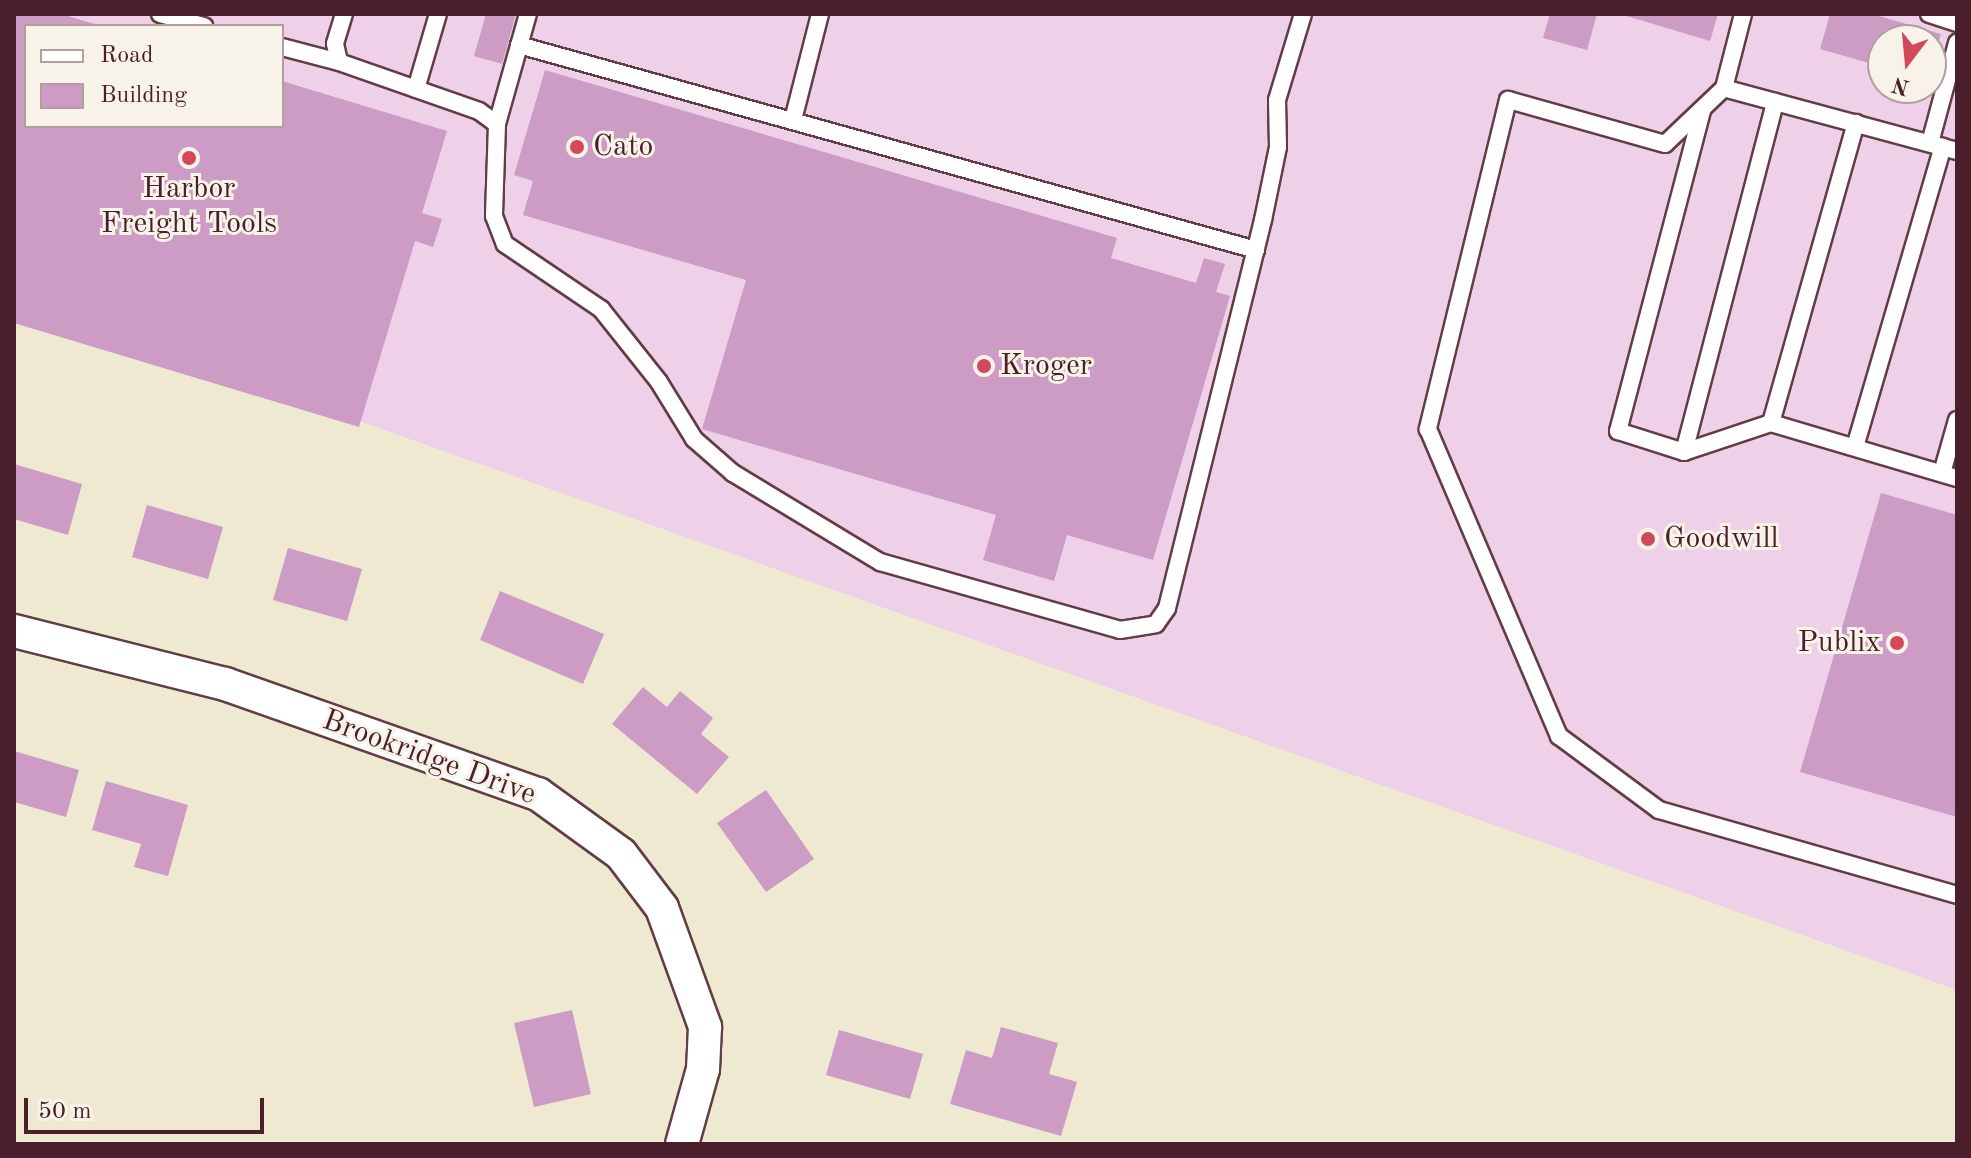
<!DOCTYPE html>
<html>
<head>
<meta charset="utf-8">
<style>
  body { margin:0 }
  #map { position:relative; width:1971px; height:1158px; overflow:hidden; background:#efe9d2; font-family:"Old Standard TT",serif }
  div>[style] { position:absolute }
  .built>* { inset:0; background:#eed0e8 }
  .building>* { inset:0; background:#cc9cc4 }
  .roads { filter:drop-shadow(2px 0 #633d44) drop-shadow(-2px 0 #633d44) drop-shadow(0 2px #633d44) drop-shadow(0 -2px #633d44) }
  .lane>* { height:16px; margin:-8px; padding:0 8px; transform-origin:8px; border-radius:8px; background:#fff }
  .street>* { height:32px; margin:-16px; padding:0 16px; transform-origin:16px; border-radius:16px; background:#fff }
  .dots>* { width:22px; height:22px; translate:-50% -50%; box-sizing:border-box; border:4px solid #f7f3e8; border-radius:50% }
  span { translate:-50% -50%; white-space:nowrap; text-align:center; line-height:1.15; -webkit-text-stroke:6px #f7f3e8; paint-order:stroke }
  .poi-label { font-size:30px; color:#4a1f2b }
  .left { translate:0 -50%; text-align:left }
  .right { translate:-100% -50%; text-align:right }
  .street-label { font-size:30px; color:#4a1f2b }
  .frame { position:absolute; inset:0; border:16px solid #4a1f2b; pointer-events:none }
  .legend { position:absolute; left:24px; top:24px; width:260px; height:104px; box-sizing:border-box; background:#f7f3e8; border:2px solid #b29e9c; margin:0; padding:10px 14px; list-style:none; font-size:24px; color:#4a1f2b }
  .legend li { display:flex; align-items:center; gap:16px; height:40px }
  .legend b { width:40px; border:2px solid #b29e9c }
  .north { position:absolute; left:1867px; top:24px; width:80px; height:80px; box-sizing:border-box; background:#f7f3e8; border:2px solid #b29e9c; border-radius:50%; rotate:196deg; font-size:22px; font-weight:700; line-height:32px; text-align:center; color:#4a1f2b }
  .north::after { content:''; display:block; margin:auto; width:28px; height:36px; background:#d1495b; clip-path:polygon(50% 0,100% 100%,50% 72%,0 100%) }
  .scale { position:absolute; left:24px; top:1098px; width:240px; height:36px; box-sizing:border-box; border:4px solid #4a1f2b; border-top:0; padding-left:10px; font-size:24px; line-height:28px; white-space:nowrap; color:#4a1f2b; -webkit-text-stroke:6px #f7f3e8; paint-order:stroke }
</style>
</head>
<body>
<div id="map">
  <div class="built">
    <i style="clip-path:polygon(evenodd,14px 14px,1957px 14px,1957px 990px,14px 298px,14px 14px,26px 26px,282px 26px,282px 126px,26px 126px,26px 26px,14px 14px,1883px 40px,1931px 40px,1931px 88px,1883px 88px,1883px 40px)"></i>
  </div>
  <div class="building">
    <i style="clip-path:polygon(14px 14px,61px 14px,98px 25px,26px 26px,26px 126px,282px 126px,282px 81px,447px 131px,422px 213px,442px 219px,433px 247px,415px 241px,359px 427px,14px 323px)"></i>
    <i style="clip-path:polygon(486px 14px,516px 14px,502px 64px,474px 56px)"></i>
    <i style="clip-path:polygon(1550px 14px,1597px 14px,1587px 50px,1543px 38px)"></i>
    <i style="clip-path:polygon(1620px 14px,1718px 14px,1710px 41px)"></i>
    <i style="clip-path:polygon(1830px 14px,1872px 14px,1941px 34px,1932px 65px,1931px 40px,1883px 40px,1883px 67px,1820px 49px)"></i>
    <i style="clip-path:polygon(545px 70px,1117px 238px,1111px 258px,1196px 283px,1204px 258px,1225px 264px,1216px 292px,1230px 296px,1153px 560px,1067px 535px,1054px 581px,983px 560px,996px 515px,702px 429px,746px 280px,523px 215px,533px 181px,514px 175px)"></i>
    <i style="clip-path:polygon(14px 464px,82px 484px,68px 535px,14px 519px)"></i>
    <i style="clip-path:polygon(1881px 493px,1957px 515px,1957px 817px,1800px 772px)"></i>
    <i style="clip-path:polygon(147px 505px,223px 527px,208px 579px,132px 557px)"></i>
    <i style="clip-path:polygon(288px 548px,362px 569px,347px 621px,273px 600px)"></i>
    <i style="clip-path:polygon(500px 591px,604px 634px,583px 684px,480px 640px)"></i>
    <i style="clip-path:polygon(643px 687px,667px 707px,680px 691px,713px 718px,701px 734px,729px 757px,697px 794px,612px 724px)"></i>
    <i style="clip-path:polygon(14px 751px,79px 770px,66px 817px,14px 802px)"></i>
    <i style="clip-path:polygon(106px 781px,188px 805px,168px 876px,134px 867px,141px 844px,92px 830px)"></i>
    <i style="clip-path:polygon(766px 790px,814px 859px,766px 892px,717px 823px)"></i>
    <i style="clip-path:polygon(572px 1010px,591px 1094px,534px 1107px,514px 1023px)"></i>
    <i style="clip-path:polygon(1001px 1027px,1058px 1043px,1049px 1074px,1077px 1082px,1061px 1136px,950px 1104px,966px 1050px,992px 1058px)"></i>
    <i style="clip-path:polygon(839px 1030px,923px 1054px,910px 1099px,826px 1075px)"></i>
  </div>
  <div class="roads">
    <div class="lane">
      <i style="left:160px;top:14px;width:46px;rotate:15.3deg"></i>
      <i style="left:344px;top:14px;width:31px;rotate:107deg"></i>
      <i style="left:335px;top:44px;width:18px;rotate:77deg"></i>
      <i style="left:339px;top:62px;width:148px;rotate:19.3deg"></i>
      <i style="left:479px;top:111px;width:22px;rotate:36deg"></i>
      <i style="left:497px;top:124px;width:92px;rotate:91.9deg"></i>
      <i style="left:494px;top:216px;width:30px;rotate:69deg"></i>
      <i style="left:505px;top:244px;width:116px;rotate:34.1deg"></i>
      <i style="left:601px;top:309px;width:93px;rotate:51.5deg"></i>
      <i style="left:659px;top:382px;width:67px;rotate:58.4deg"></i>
      <i style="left:694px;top:439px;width:52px;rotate:41.1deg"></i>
      <i style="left:733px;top:473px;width:172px;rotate:31.2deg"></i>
      <i style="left:880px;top:562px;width:249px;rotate:15.8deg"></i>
      <i style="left:1120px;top:630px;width:36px;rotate:-9deg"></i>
      <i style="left:1156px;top:624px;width:19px;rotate:-55deg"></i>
      <i style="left:1167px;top:608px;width:400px;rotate:-76.1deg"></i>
      <i style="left:1263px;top:220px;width:75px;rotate:-78.4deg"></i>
      <i style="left:1278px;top:147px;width:47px;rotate:-91.2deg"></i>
      <i style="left:1277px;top:100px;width:90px;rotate:-73.2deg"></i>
      <i style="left:1929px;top:14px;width:29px;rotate:18deg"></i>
      <i style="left:519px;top:45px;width:765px;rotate:15.54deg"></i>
      <i style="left:282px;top:47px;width:59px;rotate:14.7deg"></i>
      <i style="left:1724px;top:88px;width:76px;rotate:-75.6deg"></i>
      <i style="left:416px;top:89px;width:78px;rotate:-73.7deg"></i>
      <i style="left:1702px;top:111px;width:331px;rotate:104.7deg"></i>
      <i style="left:1618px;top:431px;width:69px;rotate:17.7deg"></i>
      <i style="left:1684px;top:452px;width:92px;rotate:-18.4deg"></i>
      <i style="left:1771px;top:423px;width:194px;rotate:16.5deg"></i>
      <i style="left:793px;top:120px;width:109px;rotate:-75.7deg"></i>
      <i style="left:497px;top:124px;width:114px;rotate:-74.3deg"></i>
      <i style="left:1930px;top:143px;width:104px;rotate:-74.9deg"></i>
      <i style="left:1957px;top:151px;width:241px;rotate:-164.9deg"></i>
      <i style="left:1724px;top:88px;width:81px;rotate:136.5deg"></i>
      <i style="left:1665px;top:144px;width:163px;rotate:-164.3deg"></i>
      <i style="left:1508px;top:100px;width:339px;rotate:103.7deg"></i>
      <i style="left:1428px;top:429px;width:334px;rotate:66.9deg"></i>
      <i style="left:1559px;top:736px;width:124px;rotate:36.5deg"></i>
      <i style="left:1659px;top:810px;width:310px;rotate:15.9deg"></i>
      <i style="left:1771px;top:423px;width:312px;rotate:-74.2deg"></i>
      <i style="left:1855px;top:447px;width:313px;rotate:-73.7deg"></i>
      <i style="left:1684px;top:452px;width:362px;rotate:-75.4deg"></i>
      <i style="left:1942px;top:473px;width:55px;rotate:-74.2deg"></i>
    </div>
    <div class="street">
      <i style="left:14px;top:631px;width:218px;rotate:14.1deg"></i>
      <i style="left:225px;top:684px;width:332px;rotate:19.4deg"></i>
      <i style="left:538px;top:794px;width:102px;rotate:35.9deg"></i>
      <i style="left:621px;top:854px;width:68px;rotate:52.8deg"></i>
      <i style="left:662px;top:908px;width:127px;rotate:70.1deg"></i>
      <i style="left:705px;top:1027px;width:42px;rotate:92.7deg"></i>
      <i style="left:703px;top:1069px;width:78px;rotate:105.6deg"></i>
    </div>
  </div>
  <div class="dots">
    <i style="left:577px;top:147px;background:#d1495b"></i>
    <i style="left:189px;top:158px;background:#d1495b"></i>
    <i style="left:984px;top:366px;background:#d1495b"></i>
    <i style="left:1648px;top:539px;background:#d1495b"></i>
    <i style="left:1897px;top:643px;background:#d1495b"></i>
  </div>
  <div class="poi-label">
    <span class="left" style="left:593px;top:147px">Cato</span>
    <span style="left:189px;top:206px">Harbor<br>Freight Tools</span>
    <span class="left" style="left:1000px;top:366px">Kroger</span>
    <span class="left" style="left:1664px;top:539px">Goodwill</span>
    <span class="right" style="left:1881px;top:643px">Publix</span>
  </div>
  <div class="street-label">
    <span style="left:429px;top:758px;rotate:20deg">Brookridge Drive</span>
  </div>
  <div class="frame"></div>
  <ul class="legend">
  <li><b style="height:10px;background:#fff"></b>Road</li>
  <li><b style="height:22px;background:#cc9cc4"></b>Building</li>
  </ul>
  <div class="north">N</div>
  <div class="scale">50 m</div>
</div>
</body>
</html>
